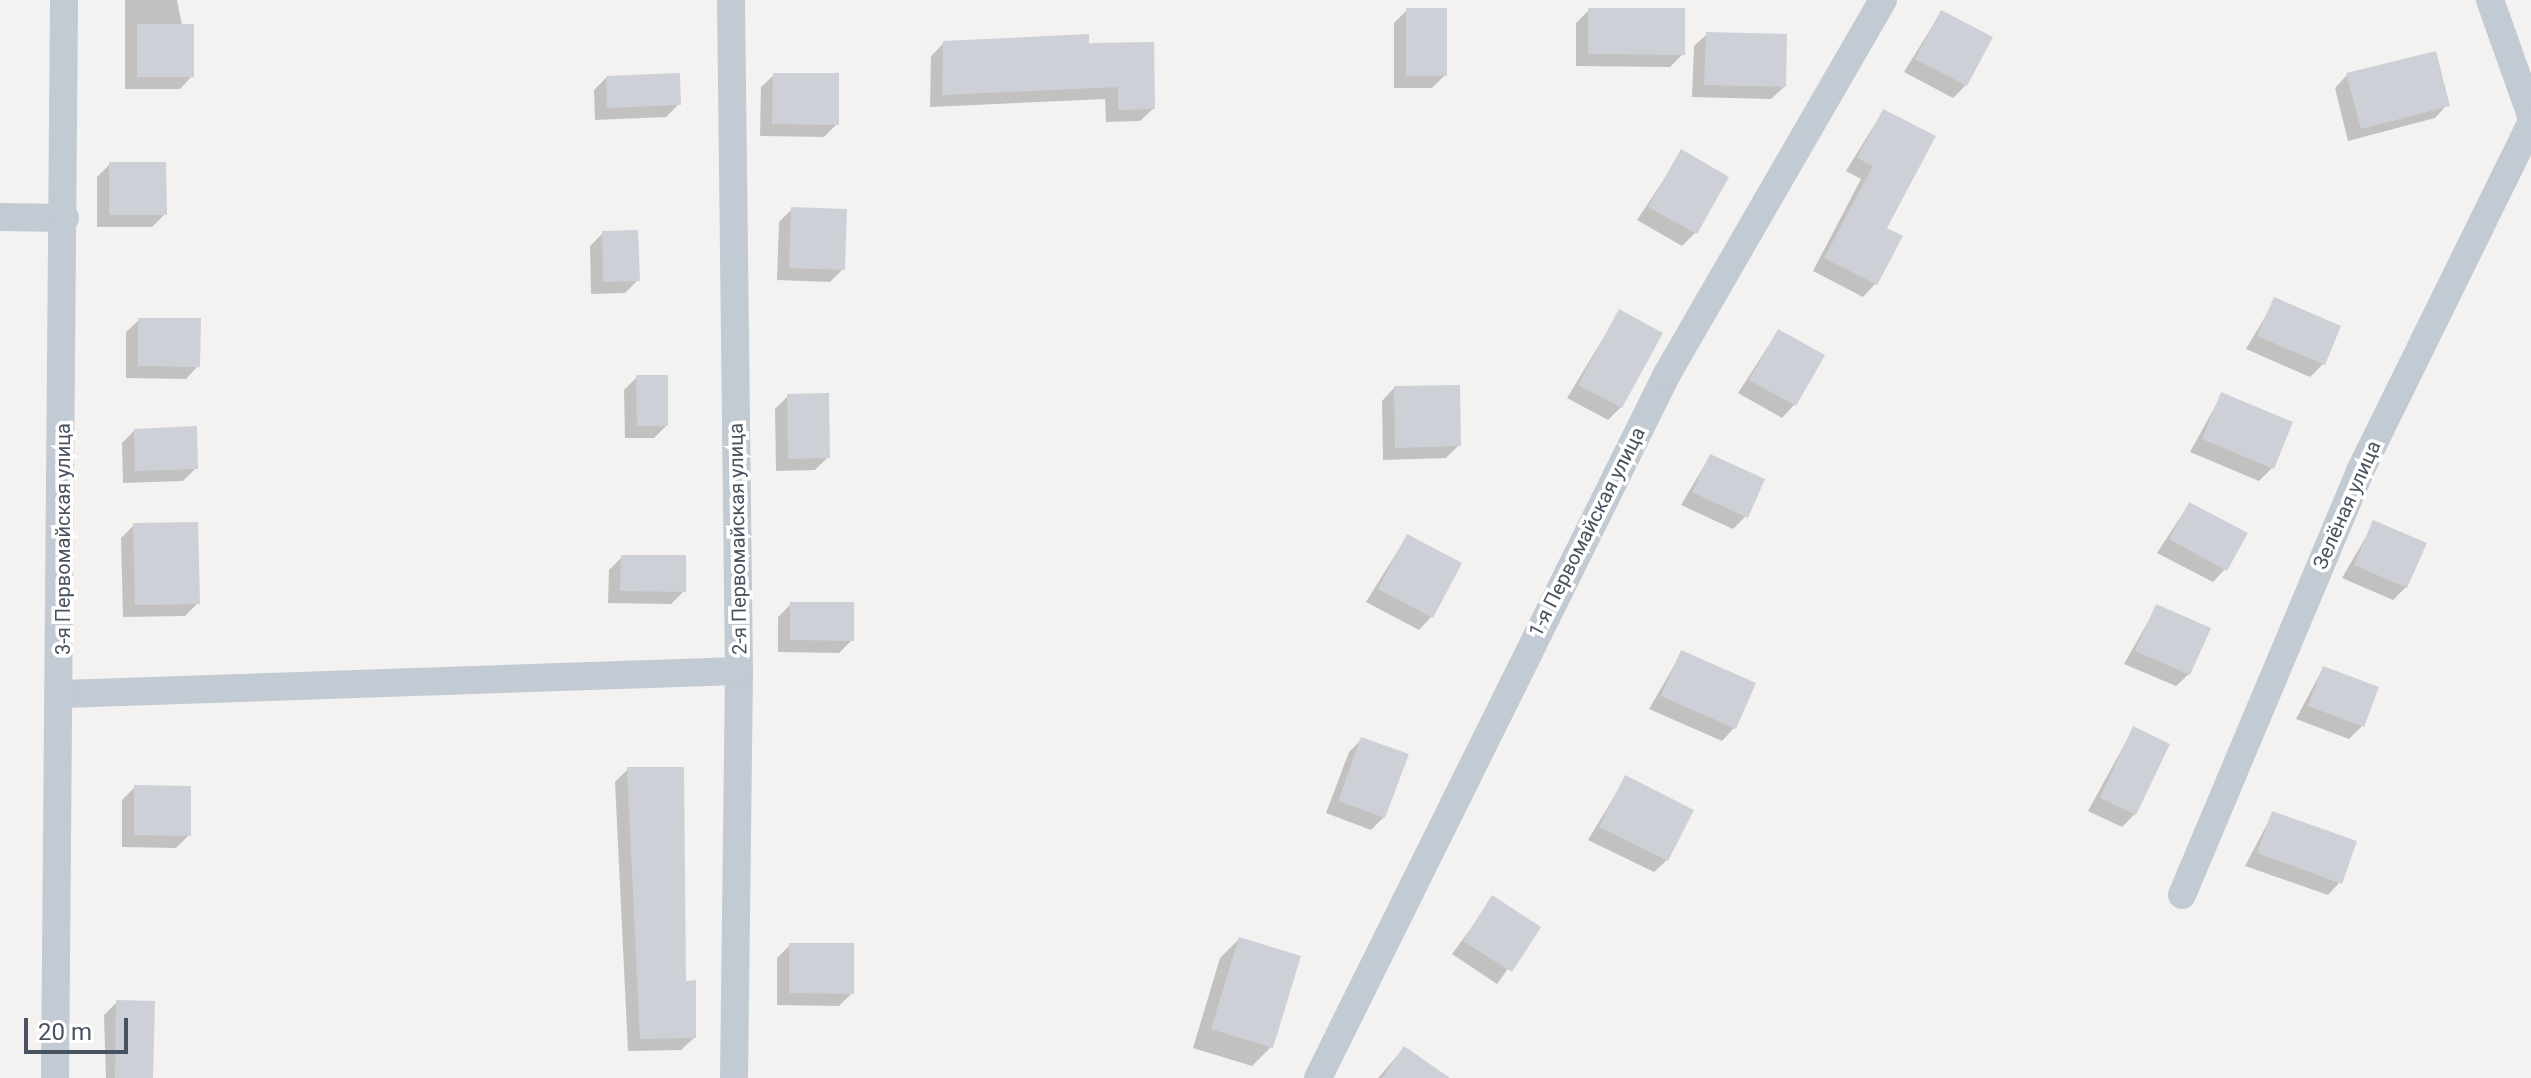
<!DOCTYPE html>
<html>
<head>
<meta charset="utf-8">
<style>
  body { margin:0 }
  #map { position:relative; width:2531px; height:1078px; overflow:hidden; background:#f4f2f1; font-family:Roboto,sans-serif }
  div>[style] { position:absolute }
  .shadow>* { inset:0; background:#0003 }
  .building>* { inset:0; background:#cdd0d7 }
  .minor>* { height:28px; margin:-14px; padding:0 14px; transform-origin:14px; border-radius:14px; background:#c2cad3 }
  span { translate:-50% -50%; white-space:nowrap; text-align:center; line-height:1.15; -webkit-text-stroke:7px #fff; paint-order:stroke }
  .street-label { font-size:20px; color:#485260 }
  .scale { position:absolute; left:24px; top:1018px; width:104px; height:36px; box-sizing:border-box; border:4px solid #485260; border-top:0; padding-left:10px; font-size:24px; line-height:28px; white-space:nowrap; color:#485260; -webkit-text-stroke:6px #fff; paint-order:stroke }
</style>
</head>
<body>
<div id="map">
  <div class="shadow">
    <i style="clip-path:polygon(125px 0,177px 0,192px 76px,180px 89px,125px 89px)"></i>
    <i style="clip-path:polygon(1407px 10px,1445px 75px,1432px 88px,1394px 88px,1394px 23px)"></i>
    <i style="clip-path:polygon(1589px 10px,1683px 54px,1670px 67px,1576px 66px,1576px 23px)"></i>
    <i style="clip-path:polygon(1941px 12px,1966px 85px,1953px 98px,1904px 72px)"></i>
    <i style="clip-path:polygon(1707px 34px,1784px 87px,1771px 99px,1692px 97px,1694px 46px)"></i>
    <i style="clip-path:polygon(944px 43px,1087px 45px,1153px 109px,1140px 121px,1106px 122px,1105px 99px,930px 107px,931px 56px)"></i>
    <i style="clip-path:polygon(774px 75px,837px 124px,824px 137px,760px 136px,761px 87px)"></i>
    <i style="clip-path:polygon(2347px 75px,2447px 105px,2435px 118px,2348px 141px,2335px 88px)"></i>
    <i style="clip-path:polygon(607px 77px,679px 104px,666px 117px,595px 120px,594px 90px)"></i>
    <i style="clip-path:polygon(1883px 111px,1885px 229px,1875px 284px,1863px 297px,1813px 271px,1861px 179px,1846px 171px)"></i>
    <i style="clip-path:polygon(1682px 152px,1695px 233px,1682px 246px,1637px 220px)"></i>
    <i style="clip-path:polygon(110px 164px,165px 214px,152px 227px,97px 227px,97px 177px)"></i>
    <i style="clip-path:polygon(792px 209px,843px 269px,830px 282px,777px 280px,779px 222px)"></i>
    <i style="clip-path:polygon(603px 233px,638px 280px,625px 293px,591px 294px,590px 246px)"></i>
    <i style="clip-path:polygon(2275px 300px,2323px 364px,2310px 377px,2246px 349px)"></i>
    <i style="clip-path:polygon(1619px 312px,1621px 407px,1608px 420px,1567px 398px)"></i>
    <i style="clip-path:polygon(139px 320px,198px 366px,186px 379px,126px 378px,126px 332px)"></i>
    <i style="clip-path:polygon(1778px 331px,1794px 405px,1782px 418px,1738px 393px)"></i>
    <i style="clip-path:polygon(637px 377px,666px 426px,654px 438px,625px 438px,624px 390px)"></i>
    <i style="clip-path:polygon(1394px 388px,1459px 445px,1446px 458px,1383px 460px,1382px 401px)"></i>
    <i style="clip-path:polygon(2222px 394px,2272px 468px,2259px 481px,2190px 452px)"></i>
    <i style="clip-path:polygon(788px 396px,828px 457px,815px 470px,776px 471px,775px 409px)"></i>
    <i style="clip-path:polygon(134px 431px,196px 468px,183px 481px,123px 483px,122px 443px)"></i>
    <i style="clip-path:polygon(1710px 456px,1746px 516px,1733px 529px,1681px 505px)"></i>
    <i style="clip-path:polygon(2189px 504px,2225px 569px,2213px 582px,2157px 553px)"></i>
    <i style="clip-path:polygon(2374px 523px,2406px 587px,2393px 600px,2342px 578px)"></i>
    <i style="clip-path:polygon(134px 525px,198px 603px,185px 616px,123px 617px,121px 538px)"></i>
    <i style="clip-path:polygon(1407px 536px,1431px 617px,1419px 630px,1366px 602px)"></i>
    <i style="clip-path:polygon(622px 557px,684px 591px,671px 604px,608px 603px,609px 570px)"></i>
    <i style="clip-path:polygon(791px 604px,852px 640px,839px 653px,778px 652px,778px 617px)"></i>
    <i style="clip-path:polygon(2157px 606px,2189px 674px,2176px 686px,2124px 664px)"></i>
    <i style="clip-path:polygon(1682px 652px,1734px 728px,1722px 741px,1649px 709px)"></i>
    <i style="clip-path:polygon(2323px 668px,2362px 726px,2349px 739px,2296px 719px)"></i>
    <i style="clip-path:polygon(2133px 729px,2135px 814px,2122px 827px,2088px 811px)"></i>
    <i style="clip-path:polygon(1362px 739px,1384px 817px,1371px 830px,1326px 813px,1349px 752px)"></i>
    <i style="clip-path:polygon(628px 769px,684px 983px,694px 1038px,681px 1050px,628px 1051px,615px 782px)"></i>
    <i style="clip-path:polygon(1626px 777px,1667px 860px,1654px 872px,1588px 840px)"></i>
    <i style="clip-path:polygon(135px 787px,189px 835px,176px 848px,122px 847px,122px 800px)"></i>
    <i style="clip-path:polygon(2273px 813px,2340px 882px,2328px 895px,2245px 866px)"></i>
    <i style="clip-path:polygon(1493px 898px,1538px 927px,1497px 984px,1452px 954px)"></i>
    <i style="clip-path:polygon(1239px 939px,1271px 1047px,1252px 1066px,1193px 1048px,1220px 958px)"></i>
    <i style="clip-path:polygon(790px 945px,852px 993px,839px 1006px,777px 1005px,777px 958px)"></i>
    <i style="clip-path:polygon(117px 1002px,151px 1078px,106px 1078px,104px 1015px)"></i>
    <i style="clip-path:polygon(1404px 1048px,1447px 1078px,1378px 1078px)"></i>
  </div>
  <div class="building">
    <i style="clip-path:polygon(1406px 8px,1447px 8px,1447px 76px,1406px 76px)"></i>
    <i style="clip-path:polygon(1588px 8px,1685px 8px,1685px 55px,1588px 54px)"></i>
    <i style="clip-path:polygon(1941px 10px,1993px 37px,1967px 86px,1915px 59px)"></i>
    <i style="clip-path:polygon(137px 24px,194px 24px,194px 77px,137px 77px)"></i>
    <i style="clip-path:polygon(1706px 32px,1787px 34px,1786px 87px,1704px 85px)"></i>
    <i style="clip-path:polygon(1089px 34px,1089px 43px,1154px 42px,1155px 109px,1118px 110px,1118px 87px,942px 95px,943px 41px)"></i>
    <i style="clip-path:polygon(2436px 51px,2450px 106px,2361px 129px,2346px 73px)"></i>
    <i style="clip-path:polygon(680px 73px,681px 105px,607px 108px,606px 76px)"></i>
    <i style="clip-path:polygon(773px 73px,839px 73px,839px 125px,772px 124px)"></i>
    <i style="clip-path:polygon(1883px 109px,1936px 136px,1887px 228px,1903px 236px,1877px 285px,1824px 258px,1873px 166px,1857px 158px)"></i>
    <i style="clip-path:polygon(1681px 149px,1729px 177px,1697px 234px,1648px 207px)"></i>
    <i style="clip-path:polygon(109px 162px,166px 162px,167px 215px,109px 215px)"></i>
    <i style="clip-path:polygon(791px 207px,847px 209px,845px 270px,789px 268px)"></i>
    <i style="clip-path:polygon(638px 230px,640px 281px,603px 282px,602px 231px)"></i>
    <i style="clip-path:polygon(2274px 297px,2341px 326px,2325px 365px,2257px 336px)"></i>
    <i style="clip-path:polygon(1619px 309px,1663px 333px,1622px 408px,1578px 385px)"></i>
    <i style="clip-path:polygon(138px 318px,201px 318px,200px 367px,138px 366px)"></i>
    <i style="clip-path:polygon(1778px 329px,1825px 355px,1796px 406px,1749px 380px)"></i>
    <i style="clip-path:polygon(636px 375px,668px 375px,668px 426px,637px 426px)"></i>
    <i style="clip-path:polygon(1460px 385px,1461px 446px,1395px 448px,1394px 386px)"></i>
    <i style="clip-path:polygon(2221px 392px,2293px 422px,2274px 469px,2202px 439px)"></i>
    <i style="clip-path:polygon(829px 393px,830px 458px,788px 459px,787px 394px)"></i>
    <i style="clip-path:polygon(197px 426px,198px 469px,135px 471px,134px 429px)"></i>
    <i style="clip-path:polygon(1710px 454px,1765px 479px,1748px 518px,1692px 492px)"></i>
    <i style="clip-path:polygon(2189px 502px,2248px 533px,2227px 571px,2169px 539px)"></i>
    <i style="clip-path:polygon(2373px 520px,2427px 543px,2407px 588px,2354px 565px)"></i>
    <i style="clip-path:polygon(198px 522px,200px 604px,135px 605px,133px 523px)"></i>
    <i style="clip-path:polygon(1407px 534px,1462px 563px,1433px 618px,1378px 589px)"></i>
    <i style="clip-path:polygon(621px 555px,686px 555px,686px 592px,620px 591px)"></i>
    <i style="clip-path:polygon(790px 602px,854px 602px,854px 641px,790px 640px)"></i>
    <i style="clip-path:polygon(2156px 604px,2211px 628px,2190px 675px,2135px 651px)"></i>
    <i style="clip-path:polygon(1681px 650px,1756px 683px,1736px 729px,1661px 696px)"></i>
    <i style="clip-path:polygon(2323px 666px,2379px 687px,2364px 727px,2308px 706px)"></i>
    <i style="clip-path:polygon(2133px 726px,2170px 744px,2136px 815px,2100px 798px)"></i>
    <i style="clip-path:polygon(1361px 737px,1409px 754px,1385px 818px,1338px 801px)"></i>
    <i style="clip-path:polygon(627px 767px,684px 767px,686px 981px,696px 980px,696px 1038px,640px 1039px)"></i>
    <i style="clip-path:polygon(1625px 775px,1694px 810px,1668px 861px,1599px 827px)"></i>
    <i style="clip-path:polygon(134px 785px,191px 786px,191px 836px,134px 835px)"></i>
    <i style="clip-path:polygon(2272px 811px,2357px 841px,2342px 884px,2257px 853px)"></i>
    <i style="clip-path:polygon(1492px 895px,1541px 927px,1512px 972px,1463px 941px)"></i>
    <i style="clip-path:polygon(1239px 937px,1301px 956px,1273px 1048px,1211px 1029px)"></i>
    <i style="clip-path:polygon(789px 943px,854px 943px,854px 994px,789px 993px)"></i>
    <i style="clip-path:polygon(116px 1000px,155px 1001px,153px 1078px,115px 1078px)"></i>
    <i style="clip-path:polygon(1404px 1046px,1450px 1078px,1382px 1078px)"></i>
  </div>
  <div class="minor">
    <i style="left:731px;top:0;width:671px;rotate:89.32deg"></i>
    <i style="left:739px;top:671px;width:407px;rotate:90.7deg"></i>
    <i style="left:2490px;top:0;width:122px;rotate:70.4deg"></i>
    <i style="left:0;top:217px;width:65px;rotate:0.9deg"></i>
    <i style="left:62px;top:694px;width:677px;rotate:-1.95deg"></i>
    <i style="left:2182px;top:895px;width:460px;rotate:-67.2deg"></i>
    <i style="left:2360px;top:471px;width:387px;rotate:-63.8deg"></i>
    <i style="left:55px;top:1078px;width:1078px;rotate:-89.52deg"></i>
    <i style="left:1318px;top:1078px;width:786px;rotate:-63.63deg"></i>
    <i style="left:1667px;top:374px;width:432px;rotate:-60deg"></i>
  </div>
  <div class="street-label">
    <span style="left:2347px;top:505px;rotate:-66deg">Зелёная улица</span>
    <span style="left:1587px;top:532px;rotate:-63deg">1-я Первомайская улица</span>
    <span style="left:63px;top:539px;rotate:-90deg">3-я Первомайская улица</span>
    <span style="left:738px;top:539px;rotate:-91deg">2-я Первомайская улица</span>
  </div>
  <div class="scale">20 m</div>
</div>
</body>
</html>
